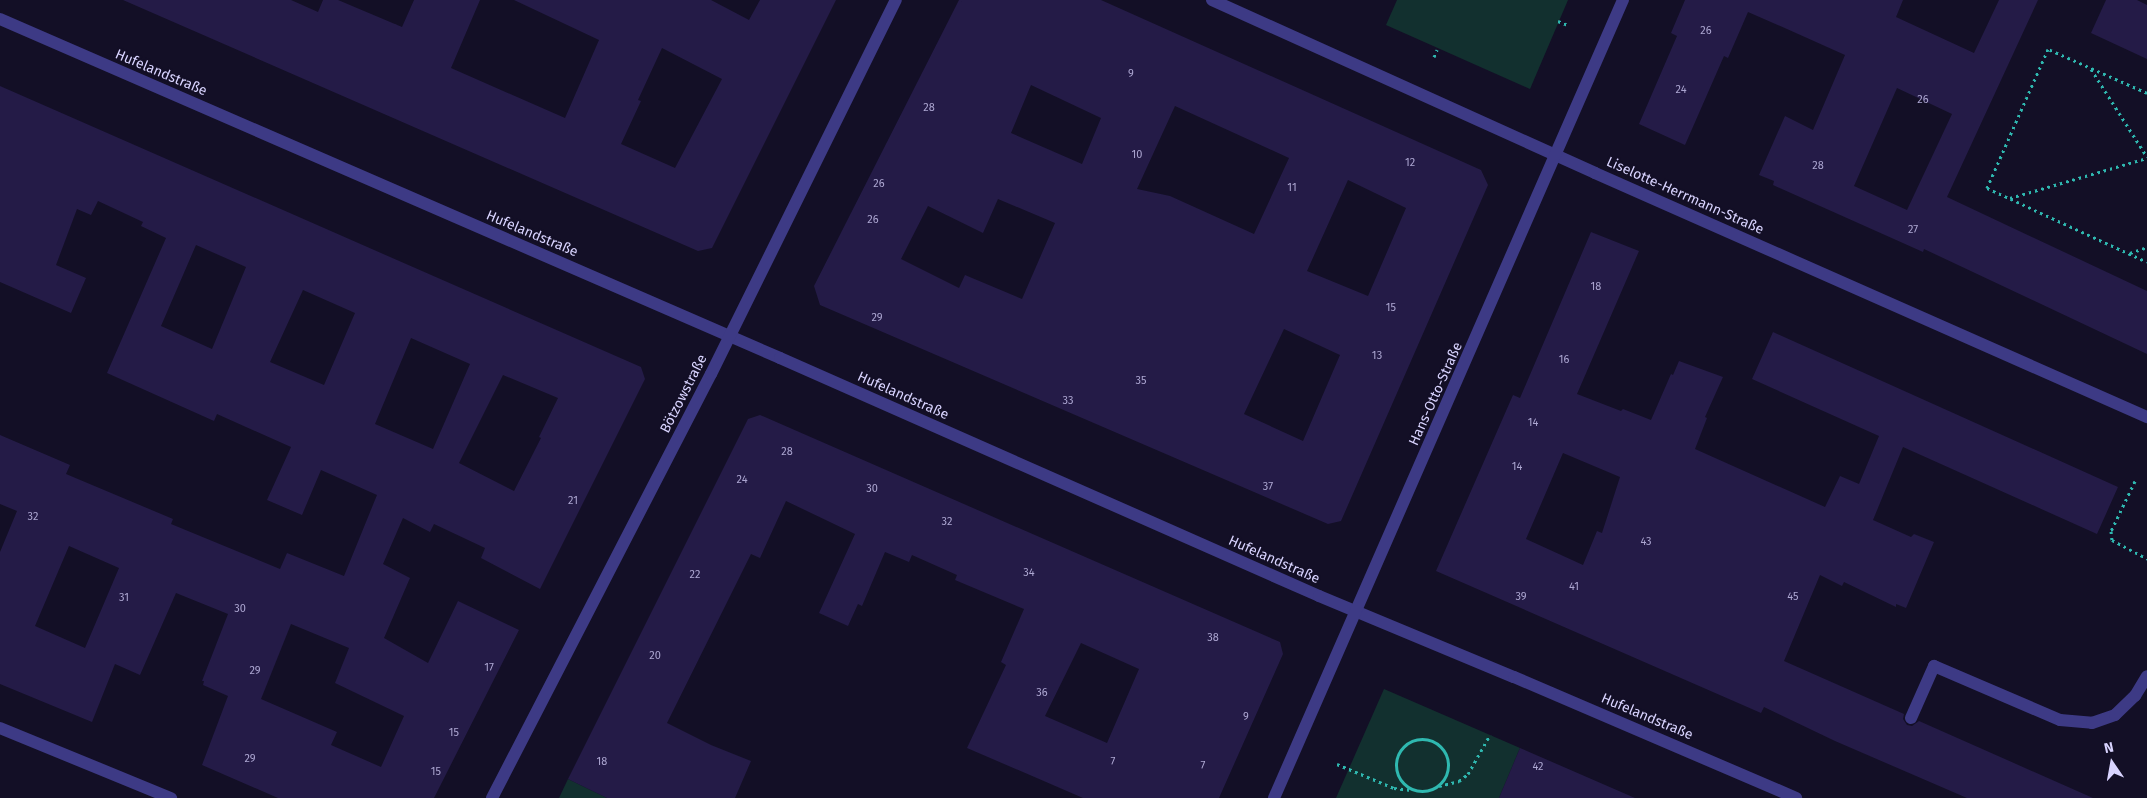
<!DOCTYPE html>
<html>
<head>
<meta charset="utf-8">
<style>
  body { margin:0 }
  #map { position:relative; width:2147px; height:798px; overflow:hidden; background:#130f26; font-family:"Fira Sans",sans-serif }
  div>[style] { position:absolute }
  .green>* { inset:0; background:#12302f }
  .building>* { inset:0; background:#241b47 }
  .path>* { height:3px; margin-top:-1.5px; transform-origin:0; background:repeating-linear-gradient(90deg,#2fb8b0 0 2.5px,transparent 0 6.5px) }
  .path>.ring { margin:-1.5px; padding:0; box-sizing:content-box; background:none; border:3px solid #2fb8b0; border-radius:50% }
  .lane>* { height:12px; margin:-6px; padding:0 6px; transform-origin:6px; border-radius:6px; background:#3d3a85 }
  .street>* { height:12px; margin:-6px; padding:0 6px; transform-origin:6px; border-radius:6px; background:#3d3a85 }
  span { translate:-50% -50%; white-space:nowrap; text-align:center; line-height:1.15; -webkit-text-stroke:4px #130f26; paint-order:stroke }
  .number-label { font-size:11px; color:#aca6d1 }
  .number-label span { -webkit-text-stroke-width:0 }
  .street-label { font-size:14px; color:#d9d4ff }
  .north { position:absolute; left:2087px; top:738px; width:50px; height:50px; -webkit-text-stroke:4px #130f26; paint-order:stroke; rotate:348deg; font-size:14px; font-weight:700; line-height:20px; text-align:center; color:#d9d4ff }
  .north::after { content:''; display:block; margin:auto; width:18px; height:22px; background:#d9d4ff; clip-path:polygon(50% 0,100% 100%,50% 72%,0 100%) }
</style>
</head>
<body>
<div id="map">
  <div class="green">
    <i style="clip-path:polygon(1397px 0,1568px 0,1530px 89px,1386px 25px)"></i>
    <i style="clip-path:polygon(1384px 689px,1520px 748px,1499px 798px,1336px 798px)"></i>
    <i style="clip-path:polygon(568px 779px,607px 798px,559px 798px)"></i>
  </div>
  <div class="building">
    <i style="clip-path:polygon(evenodd,123px 0,291px 0,318px 12px,323px 0,338px 0,402px 27px,414px 0,480px 0,451px 68px,565px 118px,599px 40px,514px 0,711px 0,749px 20px,760px 0,836px 0,712px 248px,698px 251px,123px 0,662px 48px,722px 79px,675px 168px,621px 144px,641px 101px,638px 100px,662px 48px)"></i>
    <i style="clip-path:polygon(evenodd,959px 0,1101px 0,1481px 170px,1488px 185px,1341px 521px,1328px 524px,820px 305px,814px 286px,959px 0,1031px 85px,1101px 118px,1082px 164px,1011px 133px,1031px 85px,959px 0,1175px 106px,1289px 158px,1254px 234px,1170px 196px,1137px 189px,1175px 106px,959px 0,1348px 180px,1406px 208px,1368px 296px,1307px 271px,1348px 180px,959px 0,998px 199px,1055px 223px,1022px 299px,965px 275px,959px 288px,901px 259px,928px 206px,983px 233px,998px 199px,959px 0,1284px 329px,1340px 355px,1303px 441px,1244px 414px,1284px 329px)"></i>
    <i style="clip-path:polygon(evenodd,1685px 0,1903px 0,1896px 17px,1974px 53px,1999px 0,2038px 0,1947px 197px,2147px 291px,2147px 354px,1924px 249px,1923px 252px,1773px 185px,1774px 181px,1759px 175px,1785px 116px,1813px 130px,1845px 55px,1787px 29px,1748px 12px,1728px 58px,1724px 56px,1685px 145px,1639px 124px,1677px 36px,1671px 33px,1685px 0,1897px 88px,1952px 114px,1907px 210px,1854px 186px,1897px 88px)"></i>
    <i style="clip-path:polygon(2106px 0,2137px 0,2147px 5px,2147px 59px,2091px 33px)"></i>
    <i style="clip-path:polygon(evenodd,0 86px,641px 367px,645px 379px,540px 589px,481px 558px,485px 548px,434px 524px,430px 532px,403px 518px,383px 564px,410px 578px,384px 638px,428px 663px,458px 601px,519px 630px,434px 798px,278px 798px,202px 765px,228px 696px,203px 685px,204px 681px,202px 681px,228px 614px,176px 593px,140px 675px,115px 664px,92px 722px,0 684px,0 552px,17px 511px,0 504px,0 435px,70px 465px,66px 474px,173px 519px,171px 524px,280px 569px,287px 553px,344px 576px,377px 495px,321px 470px,302px 515px,267px 500px,291px 447px,217px 414px,214px 421px,107px 373px,166px 238px,141px 226px,143px 222px,98px 201px,91px 215px,77px 209px,56px 265px,86px 278px,71px 313px,0 282px,0 86px,196px 245px,246px 267px,212px 349px,161px 326px,196px 245px,0 86px,303px 290px,355px 313px,324px 385px,270px 362px,303px 290px,0 86px,411px 338px,470px 364px,433px 449px,375px 424px,411px 338px,0 86px,503px 375px,558px 398px,539px 437px,541px 438px,514px 491px,459px 463px,503px 375px,0 86px,69px 546px,119px 568px,85px 648px,35px 626px,69px 546px,0 86px,291px 624px,349px 648px,335px 683px,404px 716px,381px 767px,331px 745px,337px 732px,261px 699px,291px 624px)"></i>
    <i style="clip-path:polygon(evenodd,1591px 232px,1639px 251px,1577px 394px,1621px 411px,1623px 409px,1651px 420px,1671px 374px,1673px 375px,1679px 361px,1723px 377px,1705px 417px,1707px 418px,1695px 449px,1825px 507px,1840px 476px,1859px 484px,1879px 436px,1752px 379px,1773px 332px,2118px 487px,2097px 534px,1903px 447px,1873px 520px,1911px 537px,1914px 534px,1934px 542px,1906px 608px,1896px 604px,1896px 607px,1844px 582px,1842px 586px,1820px 575px,1784px 661px,1904px 714px,1903px 719px,1907px 725px,1912px 726px,1919px 721px,2093px 798px,1967px 798px,1835px 741px,1764px 707px,1761px 713px,1436px 571px,1513px 395px,1520px 398px,1591px 232px,1563px 453px,1620px 477px,1602px 533px,1597px 531px,1583px 565px,1526px 539px,1563px 453px)"></i>
    <i style="clip-path:polygon(evenodd,760px 415px,1280px 642px,1283px 654px,1219px 798px,1083px 798px,967px 748px,1006px 665px,1001px 662px,1024px 609px,955px 580px,957px 575px,912px 555px,909px 562px,885px 552px,862px 606px,858px 604px,848px 626px,819px 613px,855px 534px,786px 501px,760px 558px,751px 554px,667px 723px,711px 745px,751px 761px,735px 798px,607px 798px,568px 779px,748px 419px,760px 415px,1081px 643px,1139px 669px,1107px 743px,1045px 716px,1081px 643px)"></i>
    <i style="clip-path:polygon(1520px 748px,1635px 798px,1499px 798px)"></i>
  </div>
  <div class="path">
    <i style="left:1558px;top:21px;width:11px;rotate:22deg"></i>
    <i style="left:1434px;top:57px;width:8px;rotate:-67deg"></i>
    <i style="left:2091px;top:69px;width:104px;rotate:57.5deg"></i>
    <i style="left:2147px;top:93px;width:108px;rotate:-156deg"></i>
    <i style="left:2048px;top:49px;width:152px;rotate:113.7deg"></i>
    <i style="left:1987px;top:188px;width:176px;rotate:24.8deg"></i>
    <i style="left:2010px;top:198px;width:143px;rotate:-16.3deg"></i>
    <i style="left:2130px;top:253px;width:18px;rotate:-19deg"></i>
    <i style="left:2135px;top:481px;width:55px;rotate:115.6deg"></i>
    <i style="left:2111px;top:531px;width:9px;rotate:84deg"></i>
    <i style="left:2112px;top:540px;width:40px;rotate:28deg"></i>
    <i class="ring" style="left:1396px;top:739px;width:49px;height:49px"></i>
    <i style="left:1337px;top:764px;width:62px;rotate:22.8deg"></i>
    <i style="left:1394px;top:788px;width:17px;rotate:7deg"></i>
    <i style="left:1439px;top:786px;width:21px;rotate:-14deg"></i>
    <i style="left:1459px;top:781px;width:11px;rotate:-38deg"></i>
    <i style="left:1468px;top:774px;width:45px;rotate:-60.6deg"></i>
  </div>
  <div class="lane">
    <i style="left:1911px;top:718px;width:57px;rotate:-66.1deg"></i>
    <i style="left:1934px;top:666px;width:137px;rotate:23.2deg"></i>
    <i style="left:2060px;top:720px;width:32px;rotate:5deg"></i>
    <i style="left:2092px;top:723px;width:24px;rotate:-19deg"></i>
    <i style="left:2115px;top:715px;width:28px;rotate:-44deg"></i>
    <i style="left:2135px;top:696px;width:23px;rotate:-59deg"></i>
  </div>
  <div class="street">
    <i style="left:1212px;top:0;width:420px;rotate:24.3deg"></i>
    <i style="left:1595px;top:173px;width:604px;rotate:23.85deg"></i>
    <i style="left:0;top:19px;width:850px;rotate:23.49deg"></i>
    <i style="left:780px;top:358px;width:589px;rotate:23.82deg"></i>
    <i style="left:1319px;top:596px;width:211px;rotate:22.6deg"></i>
    <i style="left:1514px;top:677px;width:307px;rotate:23.2deg"></i>
    <i style="left:0;top:728px;width:185px;rotate:22.3deg"></i>
    <i style="left:492px;top:798px;width:477px;rotate:-62.7deg"></i>
    <i style="left:711px;top:374px;width:417px;rotate:-63.7deg"></i>
    <i style="left:1274px;top:798px;width:871px;rotate:-66.38deg"></i>
  </div>
  <div class="number-label">
    <span style="left:1706px;top:31px">26</span>
    <span style="left:1131px;top:74px">9</span>
    <span style="left:1681px;top:90px">24</span>
    <span style="left:1923px;top:100px">26</span>
    <span style="left:929px;top:108px">28</span>
    <span style="left:1137px;top:155px">10</span>
    <span style="left:1410px;top:163px">12</span>
    <span style="left:1818px;top:166px">28</span>
    <span style="left:879px;top:184px">26</span>
    <span style="left:1292px;top:188px">11</span>
    <span style="left:873px;top:220px">26</span>
    <span style="left:1913px;top:230px">27</span>
    <span style="left:1596px;top:287px">18</span>
    <span style="left:1391px;top:308px">15</span>
    <span style="left:877px;top:318px">29</span>
    <span style="left:1377px;top:356px">13</span>
    <span style="left:1564px;top:360px">16</span>
    <span style="left:1141px;top:381px">35</span>
    <span style="left:1068px;top:401px">33</span>
    <span style="left:1533px;top:423px">14</span>
    <span style="left:787px;top:452px">28</span>
    <span style="left:1517px;top:467px">14</span>
    <span style="left:742px;top:480px">24</span>
    <span style="left:1268px;top:487px">37</span>
    <span style="left:872px;top:489px">30</span>
    <span style="left:573px;top:501px">21</span>
    <span style="left:33px;top:517px">32</span>
    <span style="left:947px;top:522px">32</span>
    <span style="left:1646px;top:542px">43</span>
    <span style="left:1029px;top:573px">34</span>
    <span style="left:695px;top:575px">22</span>
    <span style="left:1574px;top:587px">41</span>
    <span style="left:1521px;top:597px">39</span>
    <span style="left:1793px;top:597px">45</span>
    <span style="left:124px;top:598px">31</span>
    <span style="left:240px;top:609px">30</span>
    <span style="left:1213px;top:638px">38</span>
    <span style="left:655px;top:656px">20</span>
    <span style="left:489px;top:668px">17</span>
    <span style="left:255px;top:671px">29</span>
    <span style="left:1042px;top:693px">36</span>
    <span style="left:1246px;top:717px">9</span>
    <span style="left:454px;top:733px">15</span>
    <span style="left:250px;top:759px">29</span>
    <span style="left:602px;top:762px">18</span>
    <span style="left:1113px;top:762px">7</span>
    <span style="left:1203px;top:766px">7</span>
    <span style="left:1538px;top:767px">42</span>
    <span style="left:436px;top:772px">15</span>
  </div>
  <div class="street-label">
    <span style="left:161px;top:73px;rotate:23deg">Hufelandstraße</span>
    <span style="left:1685px;top:196px;rotate:24deg">Liselotte-Herrmann-Straße</span>
    <span style="left:532px;top:234px;rotate:23deg">Hufelandstraße</span>
    <span style="left:684px;top:394px;rotate:-63deg">Bötzowstraße</span>
    <span style="left:1436px;top:394px;rotate:-66deg">Hans-Otto-Straße</span>
    <span style="left:903px;top:396px;rotate:24deg">Hufelandstraße</span>
    <span style="left:1274px;top:560px;rotate:24deg">Hufelandstraße</span>
    <span style="left:1647px;top:717px;rotate:23deg">Hufelandstraße</span>
  </div>
  <div class="north">N</div>
</div>
</body>
</html>
